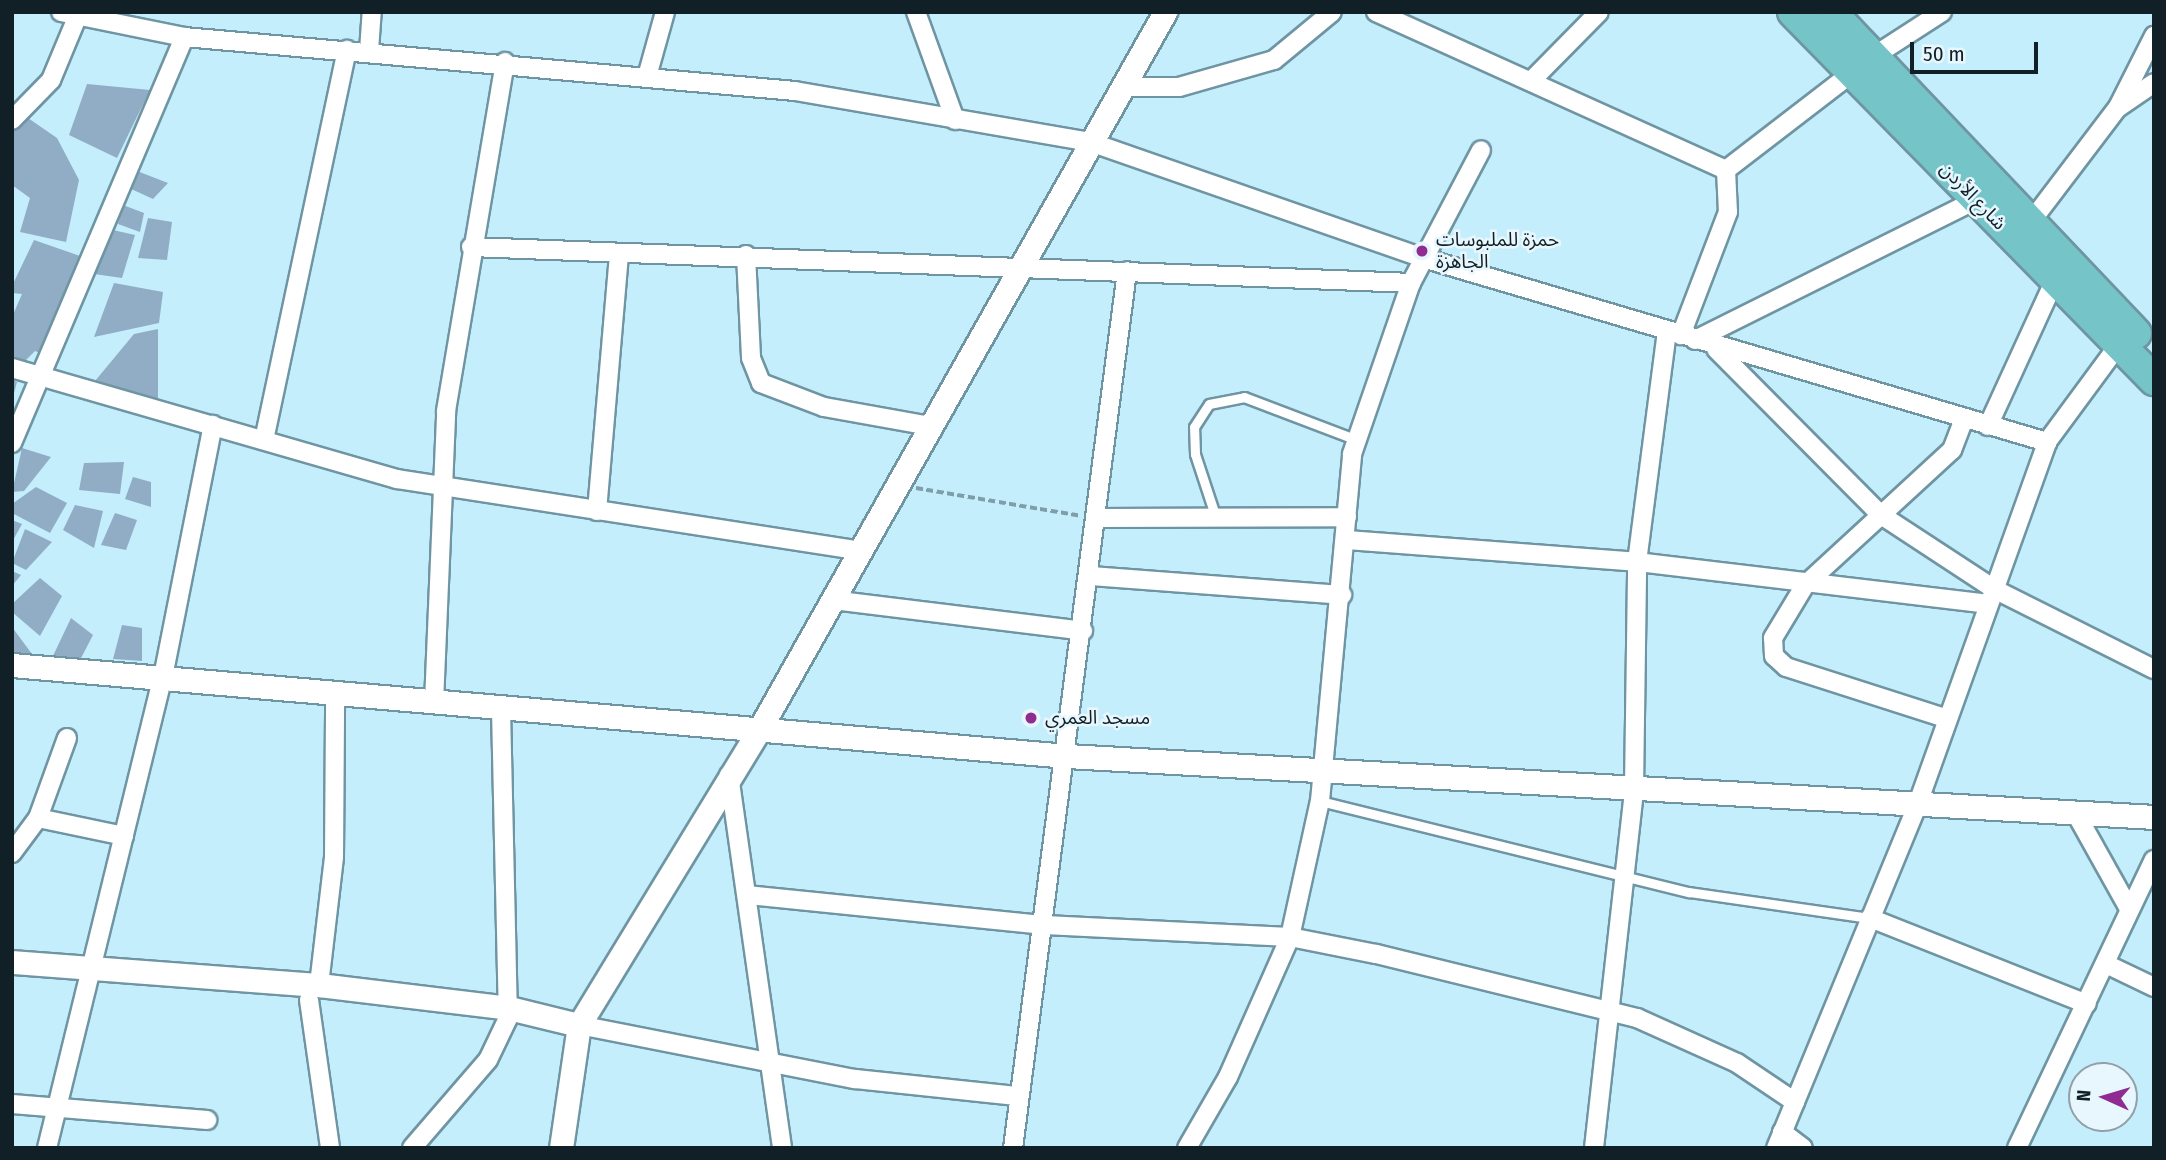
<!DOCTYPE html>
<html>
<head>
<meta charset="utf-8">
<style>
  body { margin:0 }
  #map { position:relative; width:2166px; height:1160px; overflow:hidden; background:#c5eefd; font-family:"Fira Sans Condensed","Noto Sans Arabic",sans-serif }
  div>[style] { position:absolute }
  .building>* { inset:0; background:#90adc5 }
  .path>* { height:3.5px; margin-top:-1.75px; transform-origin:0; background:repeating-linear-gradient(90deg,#7f9ea9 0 7px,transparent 0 10.5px) }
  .roads { filter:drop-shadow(2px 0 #6f95a3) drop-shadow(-2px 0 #6f95a3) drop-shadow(0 2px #6f95a3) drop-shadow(0 -2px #6f95a3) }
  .service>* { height:9px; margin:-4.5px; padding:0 4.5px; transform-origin:4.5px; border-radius:4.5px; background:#fff }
  .minor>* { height:18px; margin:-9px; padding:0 9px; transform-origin:9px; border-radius:9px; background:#fff }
  .tertiary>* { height:23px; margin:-11.5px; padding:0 11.5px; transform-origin:11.5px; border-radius:11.5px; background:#fff }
  .trunk>* { height:30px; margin:-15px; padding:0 15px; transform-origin:15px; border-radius:15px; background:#74c4c8 }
  .dots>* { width:19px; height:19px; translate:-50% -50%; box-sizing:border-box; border:4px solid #e7f7fd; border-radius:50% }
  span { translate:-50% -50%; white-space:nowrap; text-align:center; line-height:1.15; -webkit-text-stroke:5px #e7f7fd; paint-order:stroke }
  .street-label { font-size:19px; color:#112026 }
  .poi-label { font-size:19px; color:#112026 }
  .left { translate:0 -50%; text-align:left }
  .frame { position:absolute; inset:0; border:14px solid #112026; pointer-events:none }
  .north { position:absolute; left:2068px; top:1062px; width:70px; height:70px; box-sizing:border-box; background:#e7f7fd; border:2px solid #91a1a7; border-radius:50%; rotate:274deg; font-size:19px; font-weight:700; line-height:28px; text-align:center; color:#112026 }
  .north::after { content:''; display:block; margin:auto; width:24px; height:32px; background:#902b92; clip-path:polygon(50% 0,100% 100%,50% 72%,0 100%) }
  .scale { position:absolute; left:1910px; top:42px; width:128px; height:32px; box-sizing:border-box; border:4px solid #112026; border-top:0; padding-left:9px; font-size:21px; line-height:24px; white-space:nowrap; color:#112026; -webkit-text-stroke:5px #e7f7fd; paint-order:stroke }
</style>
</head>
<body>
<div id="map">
  <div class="building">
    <i style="clip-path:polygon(87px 84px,150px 90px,117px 158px,69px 135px)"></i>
    <i style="clip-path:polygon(28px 118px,57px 138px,79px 180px,66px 242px,20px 232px,30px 198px,12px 185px,12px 130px)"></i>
    <i style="clip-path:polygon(137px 171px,168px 183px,153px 199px,129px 188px)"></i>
    <i style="clip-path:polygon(123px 205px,144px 213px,140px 232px,118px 224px)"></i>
    <i style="clip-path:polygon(148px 218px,172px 222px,167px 260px,138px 258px)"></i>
    <i style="clip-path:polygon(113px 230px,135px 235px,122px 278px,94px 274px)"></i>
    <i style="clip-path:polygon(34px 240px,83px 257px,42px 354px,35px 351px,25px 361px,12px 357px,12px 317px,22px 294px,12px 293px,12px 286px)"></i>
    <i style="clip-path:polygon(114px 283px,163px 292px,159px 323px,94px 337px)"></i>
    <i style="clip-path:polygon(158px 329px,158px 401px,95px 381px,134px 334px)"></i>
    <i style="clip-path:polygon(12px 380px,17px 382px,13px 397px,12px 397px)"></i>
    <i style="clip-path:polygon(22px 448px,51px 457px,24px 491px,12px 492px)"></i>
    <i style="clip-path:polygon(124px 462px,120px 494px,79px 490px,84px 463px)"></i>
    <i style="clip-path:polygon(133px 477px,151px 482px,151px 507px,125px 499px)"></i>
    <i style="clip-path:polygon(36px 487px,67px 503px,50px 533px,12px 513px,12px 504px)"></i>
    <i style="clip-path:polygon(75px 505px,103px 511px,94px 548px,63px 530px)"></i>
    <i style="clip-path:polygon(115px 513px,137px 520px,126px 550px,101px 545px)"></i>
    <i style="clip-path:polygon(12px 520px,22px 524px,12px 542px)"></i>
    <i style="clip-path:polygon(25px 529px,52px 542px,26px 570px,12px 563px)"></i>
    <i style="clip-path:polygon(12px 571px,21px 575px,12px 586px)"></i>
    <i style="clip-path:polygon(40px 578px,62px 596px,40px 636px,12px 612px,12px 604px)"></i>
    <i style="clip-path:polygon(71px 618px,93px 635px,79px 662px,52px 658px)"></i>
    <i style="clip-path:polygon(122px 625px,142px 628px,142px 661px,113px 659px)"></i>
    <i style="clip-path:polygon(12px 627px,32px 654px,12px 652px)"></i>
  </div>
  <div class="path">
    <i style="left:916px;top:488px;width:167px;rotate:9.6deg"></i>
  </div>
  <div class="roads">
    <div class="service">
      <i style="left:1216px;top:518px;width:67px;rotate:-108.2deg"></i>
      <i style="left:1195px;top:454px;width:27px;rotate:-92deg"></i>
      <i style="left:1194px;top:427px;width:27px;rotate:-57deg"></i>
      <i style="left:1209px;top:404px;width:36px;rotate:-11deg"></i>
      <i style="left:1244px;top:397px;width:121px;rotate:20.8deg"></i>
      <i style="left:1320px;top:801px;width:380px;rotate:13.9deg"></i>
      <i style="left:1689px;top:892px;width:183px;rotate:8.2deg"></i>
    </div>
    <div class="minor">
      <i style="left:61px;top:12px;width:126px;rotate:11.5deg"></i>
      <i style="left:184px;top:37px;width:613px;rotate:5.05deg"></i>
      <i style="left:795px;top:91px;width:299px;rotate:9.8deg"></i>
      <i style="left:1090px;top:142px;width:353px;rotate:19.2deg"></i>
      <i style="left:1423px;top:258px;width:651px;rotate:16.43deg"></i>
      <i style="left:916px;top:12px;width:115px;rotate:70.1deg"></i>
      <i style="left:1376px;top:12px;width:384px;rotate:24.3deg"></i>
      <i style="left:1726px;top:170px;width:42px;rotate:87.3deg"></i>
      <i style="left:1728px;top:212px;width:132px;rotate:110.9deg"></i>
      <i style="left:369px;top:51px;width:39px;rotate:-86deg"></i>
      <i style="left:1874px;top:56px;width:81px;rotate:-32.9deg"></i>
      <i style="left:648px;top:73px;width:63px;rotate:-74.4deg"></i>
      <i style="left:1532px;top:80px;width:95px;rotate:-45.4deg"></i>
      <i style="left:1122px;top:87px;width:57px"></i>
      <i style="left:1179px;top:87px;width:99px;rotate:-15.9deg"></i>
      <i style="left:1274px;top:60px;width:75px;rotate:-39.6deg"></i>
      <i style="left:2119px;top:107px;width:42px;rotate:-34.4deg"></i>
      <i style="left:12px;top:120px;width:56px;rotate:-45.7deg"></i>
      <i style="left:51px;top:80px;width:70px;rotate:-67.4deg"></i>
      <i style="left:1726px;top:170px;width:159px;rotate:-37.6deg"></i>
      <i style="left:2030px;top:223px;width:146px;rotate:-52.8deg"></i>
      <i style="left:2118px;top:107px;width:80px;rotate:-63.1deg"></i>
      <i style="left:471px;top:247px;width:941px;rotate:2.19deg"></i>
      <i style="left:746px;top:255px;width:103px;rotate:87.2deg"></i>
      <i style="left:751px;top:358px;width:27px;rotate:68deg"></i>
      <i style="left:761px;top:383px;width:67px;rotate:20.9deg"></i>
      <i style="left:824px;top:407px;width:108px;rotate:10.2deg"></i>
      <i style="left:1695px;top:340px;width:316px;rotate:-26.5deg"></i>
      <i style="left:1716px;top:349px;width:234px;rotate:45.2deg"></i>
      <i style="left:1881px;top:515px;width:135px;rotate:33.2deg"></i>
      <i style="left:1994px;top:589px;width:179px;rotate:26.6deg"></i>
      <i style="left:12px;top:368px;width:401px;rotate:16.1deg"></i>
      <i style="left:397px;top:479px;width:469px;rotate:8.8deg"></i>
      <i style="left:1988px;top:426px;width:158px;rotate:-65.4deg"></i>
      <i style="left:264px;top:440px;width:399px;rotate:-78deg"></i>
      <i style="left:12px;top:443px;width:441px;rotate:-67deg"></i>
      <i style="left:597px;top:511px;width:257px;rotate:-85.1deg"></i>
      <i style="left:1097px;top:518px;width:250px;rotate:-0.2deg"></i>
      <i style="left:1346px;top:540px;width:292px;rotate:4.3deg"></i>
      <i style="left:1637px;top:562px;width:354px;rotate:6.8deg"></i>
      <i style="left:1090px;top:576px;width:253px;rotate:4.3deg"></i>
      <i style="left:832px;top:600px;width:253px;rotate:7deg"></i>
      <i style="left:434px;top:703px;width:292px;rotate:-87.6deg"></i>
      <i style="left:446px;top:411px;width:354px;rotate:-80.4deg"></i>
      <i style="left:1945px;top:718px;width:167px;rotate:-162.2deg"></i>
      <i style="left:1786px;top:667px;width:16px;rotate:-137deg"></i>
      <i style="left:1774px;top:656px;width:18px;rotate:-93deg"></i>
      <i style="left:1773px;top:638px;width:62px;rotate:-58.9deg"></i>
      <i style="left:1805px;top:585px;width:200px;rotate:-42.6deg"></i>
      <i style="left:1952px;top:450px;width:33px;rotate:-69deg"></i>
      <i style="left:729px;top:775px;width:377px;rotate:81.9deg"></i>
      <i style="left:2075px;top:812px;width:109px;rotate:60.8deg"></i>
      <i style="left:38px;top:818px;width:88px;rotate:11.8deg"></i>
      <i style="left:12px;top:853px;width:44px;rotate:-53.4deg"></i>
      <i style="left:38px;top:818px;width:85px;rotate:-70.1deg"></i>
      <i style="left:748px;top:895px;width:299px;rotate:5.8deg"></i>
      <i style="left:1045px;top:925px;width:245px;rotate:2.8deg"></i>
      <i style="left:1290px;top:937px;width:88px;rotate:11.2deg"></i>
      <i style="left:1376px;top:954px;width:269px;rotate:13.8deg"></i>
      <i style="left:1637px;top:1018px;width:110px;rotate:24.2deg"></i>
      <i style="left:1737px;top:1063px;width:70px;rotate:33.9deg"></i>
      <i style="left:1870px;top:918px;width:233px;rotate:21.6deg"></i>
      <i style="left:2106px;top:964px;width:53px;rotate:25.6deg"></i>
      <i style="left:319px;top:985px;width:129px;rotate:-83.3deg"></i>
      <i style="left:334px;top:857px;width:163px;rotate:-89.6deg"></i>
      <i style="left:309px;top:1000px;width:149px;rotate:81.9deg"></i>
      <i style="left:579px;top:1025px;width:281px;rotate:11.1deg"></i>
      <i style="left:855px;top:1079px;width:163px;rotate:6deg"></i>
      <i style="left:12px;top:1104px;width:196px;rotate:4.7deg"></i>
      <i style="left:1782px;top:1132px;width:26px;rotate:37deg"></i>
      <i style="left:47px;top:1148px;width:485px;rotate:-76.2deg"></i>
      <i style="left:163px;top:677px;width:257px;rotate:-78.8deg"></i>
      <i style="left:412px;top:1148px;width:116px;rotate:-49.2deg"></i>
      <i style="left:488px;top:1060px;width:47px;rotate:-64.5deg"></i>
      <i style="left:508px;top:1018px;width:307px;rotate:-91.3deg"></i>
      <i style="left:1013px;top:1148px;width:884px;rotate:-82.59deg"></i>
      <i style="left:1187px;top:1148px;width:82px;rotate:-60deg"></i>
      <i style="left:1228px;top:1077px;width:153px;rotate:-66.1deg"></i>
      <i style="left:1290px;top:937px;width:139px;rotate:-77.6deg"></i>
      <i style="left:1320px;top:801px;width:348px;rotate:-84.7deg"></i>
      <i style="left:1352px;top:454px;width:181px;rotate:-71deg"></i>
      <i style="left:1411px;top:283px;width:150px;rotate:-62.2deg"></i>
      <i style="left:1594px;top:1148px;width:361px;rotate:-83.6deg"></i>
      <i style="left:1634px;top:789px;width:227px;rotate:-89.2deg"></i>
      <i style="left:1637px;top:562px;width:232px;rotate:-82.6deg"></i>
      <i style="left:1776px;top:1148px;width:373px;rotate:-67.6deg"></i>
      <i style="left:1918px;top:803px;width:383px;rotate:-70.3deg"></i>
      <i style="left:2047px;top:442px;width:123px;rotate:-53.6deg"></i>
      <i style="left:2017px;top:1148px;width:319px;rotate:-64.6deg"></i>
    </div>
    <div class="tertiary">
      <i style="left:12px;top:665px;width:1059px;rotate:4.93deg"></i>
      <i style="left:1067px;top:756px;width:1089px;rotate:3.21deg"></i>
      <i style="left:12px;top:962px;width:308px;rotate:4.3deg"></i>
      <i style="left:319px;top:985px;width:191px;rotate:6.9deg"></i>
      <i style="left:509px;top:1008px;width:72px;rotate:13.7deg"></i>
      <i style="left:561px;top:1148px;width:124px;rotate:-81.7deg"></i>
      <i style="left:579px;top:1025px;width:346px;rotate:-58.6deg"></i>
      <i style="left:759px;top:730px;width:825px;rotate:-60.51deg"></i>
    </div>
    <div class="trunk">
      <i style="left:1793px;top:12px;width:516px;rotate:45.55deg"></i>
      <i style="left:1831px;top:12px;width:443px;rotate:46.5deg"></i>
    </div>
  </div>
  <div class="dots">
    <i style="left:1422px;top:251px;background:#902b92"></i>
    <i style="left:1031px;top:718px;background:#902b92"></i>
  </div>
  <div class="street-label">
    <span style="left:1973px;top:196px;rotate:46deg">شارع الأردن</span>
  </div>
  <div class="poi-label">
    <span class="left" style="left:1436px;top:251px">حمزة للملبوسات<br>الجاهزة</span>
    <span class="left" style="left:1045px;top:718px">مسجد العمري</span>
  </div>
  <div class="frame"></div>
  <div class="north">N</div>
  <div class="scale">50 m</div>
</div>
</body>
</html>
